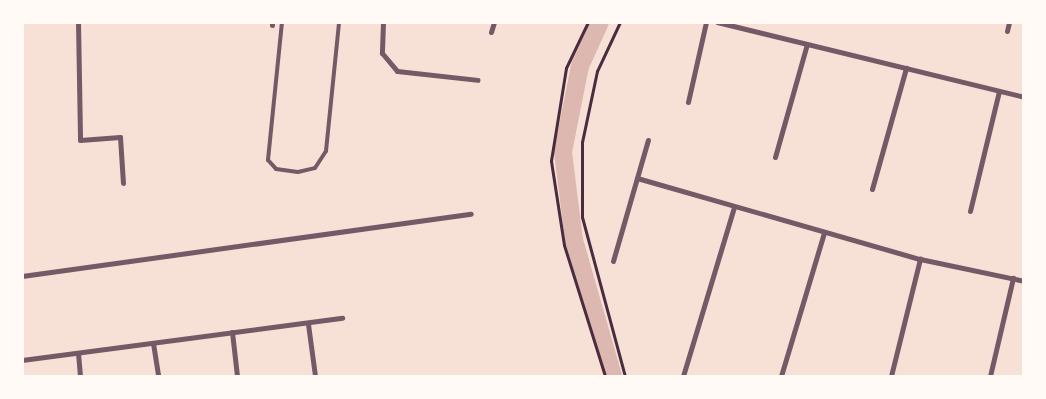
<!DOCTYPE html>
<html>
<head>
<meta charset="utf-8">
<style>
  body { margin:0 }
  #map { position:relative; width:1046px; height:399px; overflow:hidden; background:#f7e1d7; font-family:Lato,sans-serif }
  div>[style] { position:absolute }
  .canal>* { height:18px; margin:-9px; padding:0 9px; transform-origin:9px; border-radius:9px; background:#dcb8b0 }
  .path>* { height:3px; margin:-1.5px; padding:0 1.5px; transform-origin:1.5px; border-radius:1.5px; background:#4a2c40 }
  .service>* { height:4px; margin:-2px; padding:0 2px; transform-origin:2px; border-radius:2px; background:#755966 }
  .minor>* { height:5px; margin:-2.5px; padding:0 2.5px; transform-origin:2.5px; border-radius:2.5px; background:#755966 }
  span { translate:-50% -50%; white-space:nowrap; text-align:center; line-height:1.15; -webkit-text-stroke:4px #fffaf5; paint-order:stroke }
  .frame { position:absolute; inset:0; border:24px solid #fffaf5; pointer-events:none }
</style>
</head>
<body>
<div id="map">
  <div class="canal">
    <i style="left:600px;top:22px;width:48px;rotate:114.4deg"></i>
    <i style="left:580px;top:66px;width:88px;rotate:101.2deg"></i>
    <i style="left:563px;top:152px;width:89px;rotate:82.9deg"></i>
    <i style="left:574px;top:240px;width:141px;rotate:74deg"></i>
  </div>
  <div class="path">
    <i style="left:588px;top:22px;width:51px;rotate:115.6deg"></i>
    <i style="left:566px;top:68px;width:94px;rotate:99.2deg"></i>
    <i style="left:551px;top:161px;width:85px;rotate:81.2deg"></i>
    <i style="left:564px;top:245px;width:137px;rotate:72.6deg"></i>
    <i style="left:620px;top:22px;width:54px;rotate:115.1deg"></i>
    <i style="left:597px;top:71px;width:73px;rotate:101.9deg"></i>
    <i style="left:582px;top:142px;width:75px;rotate:90deg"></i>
    <i style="left:582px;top:217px;width:165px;rotate:74.9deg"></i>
  </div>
  <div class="service">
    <i style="left:282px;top:22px;width:139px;rotate:95.8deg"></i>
    <i style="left:268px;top:160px;width:12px;rotate:48deg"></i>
    <i style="left:276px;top:169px;width:22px;rotate:8deg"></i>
    <i style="left:298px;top:172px;width:17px;rotate:-13deg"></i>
    <i style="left:315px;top:168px;width:20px;rotate:-57deg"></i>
    <i style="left:326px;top:151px;width:130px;rotate:-84.2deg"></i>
  </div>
  <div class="minor">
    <i style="left:78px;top:22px;width:118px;rotate:89deg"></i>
    <i style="left:80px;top:140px;width:40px;rotate:-4.3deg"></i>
    <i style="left:120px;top:137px;width:46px;rotate:86.3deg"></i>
    <i style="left:383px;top:22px;width:31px;rotate:92deg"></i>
    <i style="left:382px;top:53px;width:23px;rotate:50deg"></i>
    <i style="left:397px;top:71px;width:81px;rotate:6.3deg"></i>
    <i style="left:717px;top:22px;width:316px;rotate:13.7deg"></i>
    <i style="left:272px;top:25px;width:3px;rotate:-90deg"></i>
    <i style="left:1007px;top:31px;width:9px;rotate:-77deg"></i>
    <i style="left:491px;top:32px;width:10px;rotate:-73deg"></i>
    <i style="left:688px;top:102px;width:82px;rotate:-77.3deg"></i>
    <i style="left:775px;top:157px;width:117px;rotate:-74.2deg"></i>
    <i style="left:637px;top:178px;width:294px;rotate:16deg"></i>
    <i style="left:920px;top:259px;width:106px;rotate:11.9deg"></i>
    <i style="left:872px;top:189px;width:126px;rotate:-74.3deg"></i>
    <i style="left:970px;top:211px;width:123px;rotate:-76.4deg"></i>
    <i style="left:613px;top:261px;width:126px;rotate:-73.9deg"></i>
    <i style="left:22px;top:276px;width:453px;rotate:-7.9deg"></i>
    <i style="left:308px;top:324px;width:52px;rotate:82.3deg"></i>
    <i style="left:232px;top:332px;width:44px;rotate:83.5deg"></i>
    <i style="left:153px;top:343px;width:33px;rotate:81deg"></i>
    <i style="left:78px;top:353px;width:23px;rotate:85deg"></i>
    <i style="left:22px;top:360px;width:323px;rotate:-7.5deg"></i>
    <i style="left:683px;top:376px;width:177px;rotate:-73.2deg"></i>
    <i style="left:781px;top:376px;width:149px;rotate:-73.3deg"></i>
    <i style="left:891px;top:376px;width:121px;rotate:-76.1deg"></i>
    <i style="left:990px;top:376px;width:101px;rotate:-76.8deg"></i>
  </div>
  <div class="frame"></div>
</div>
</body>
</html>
